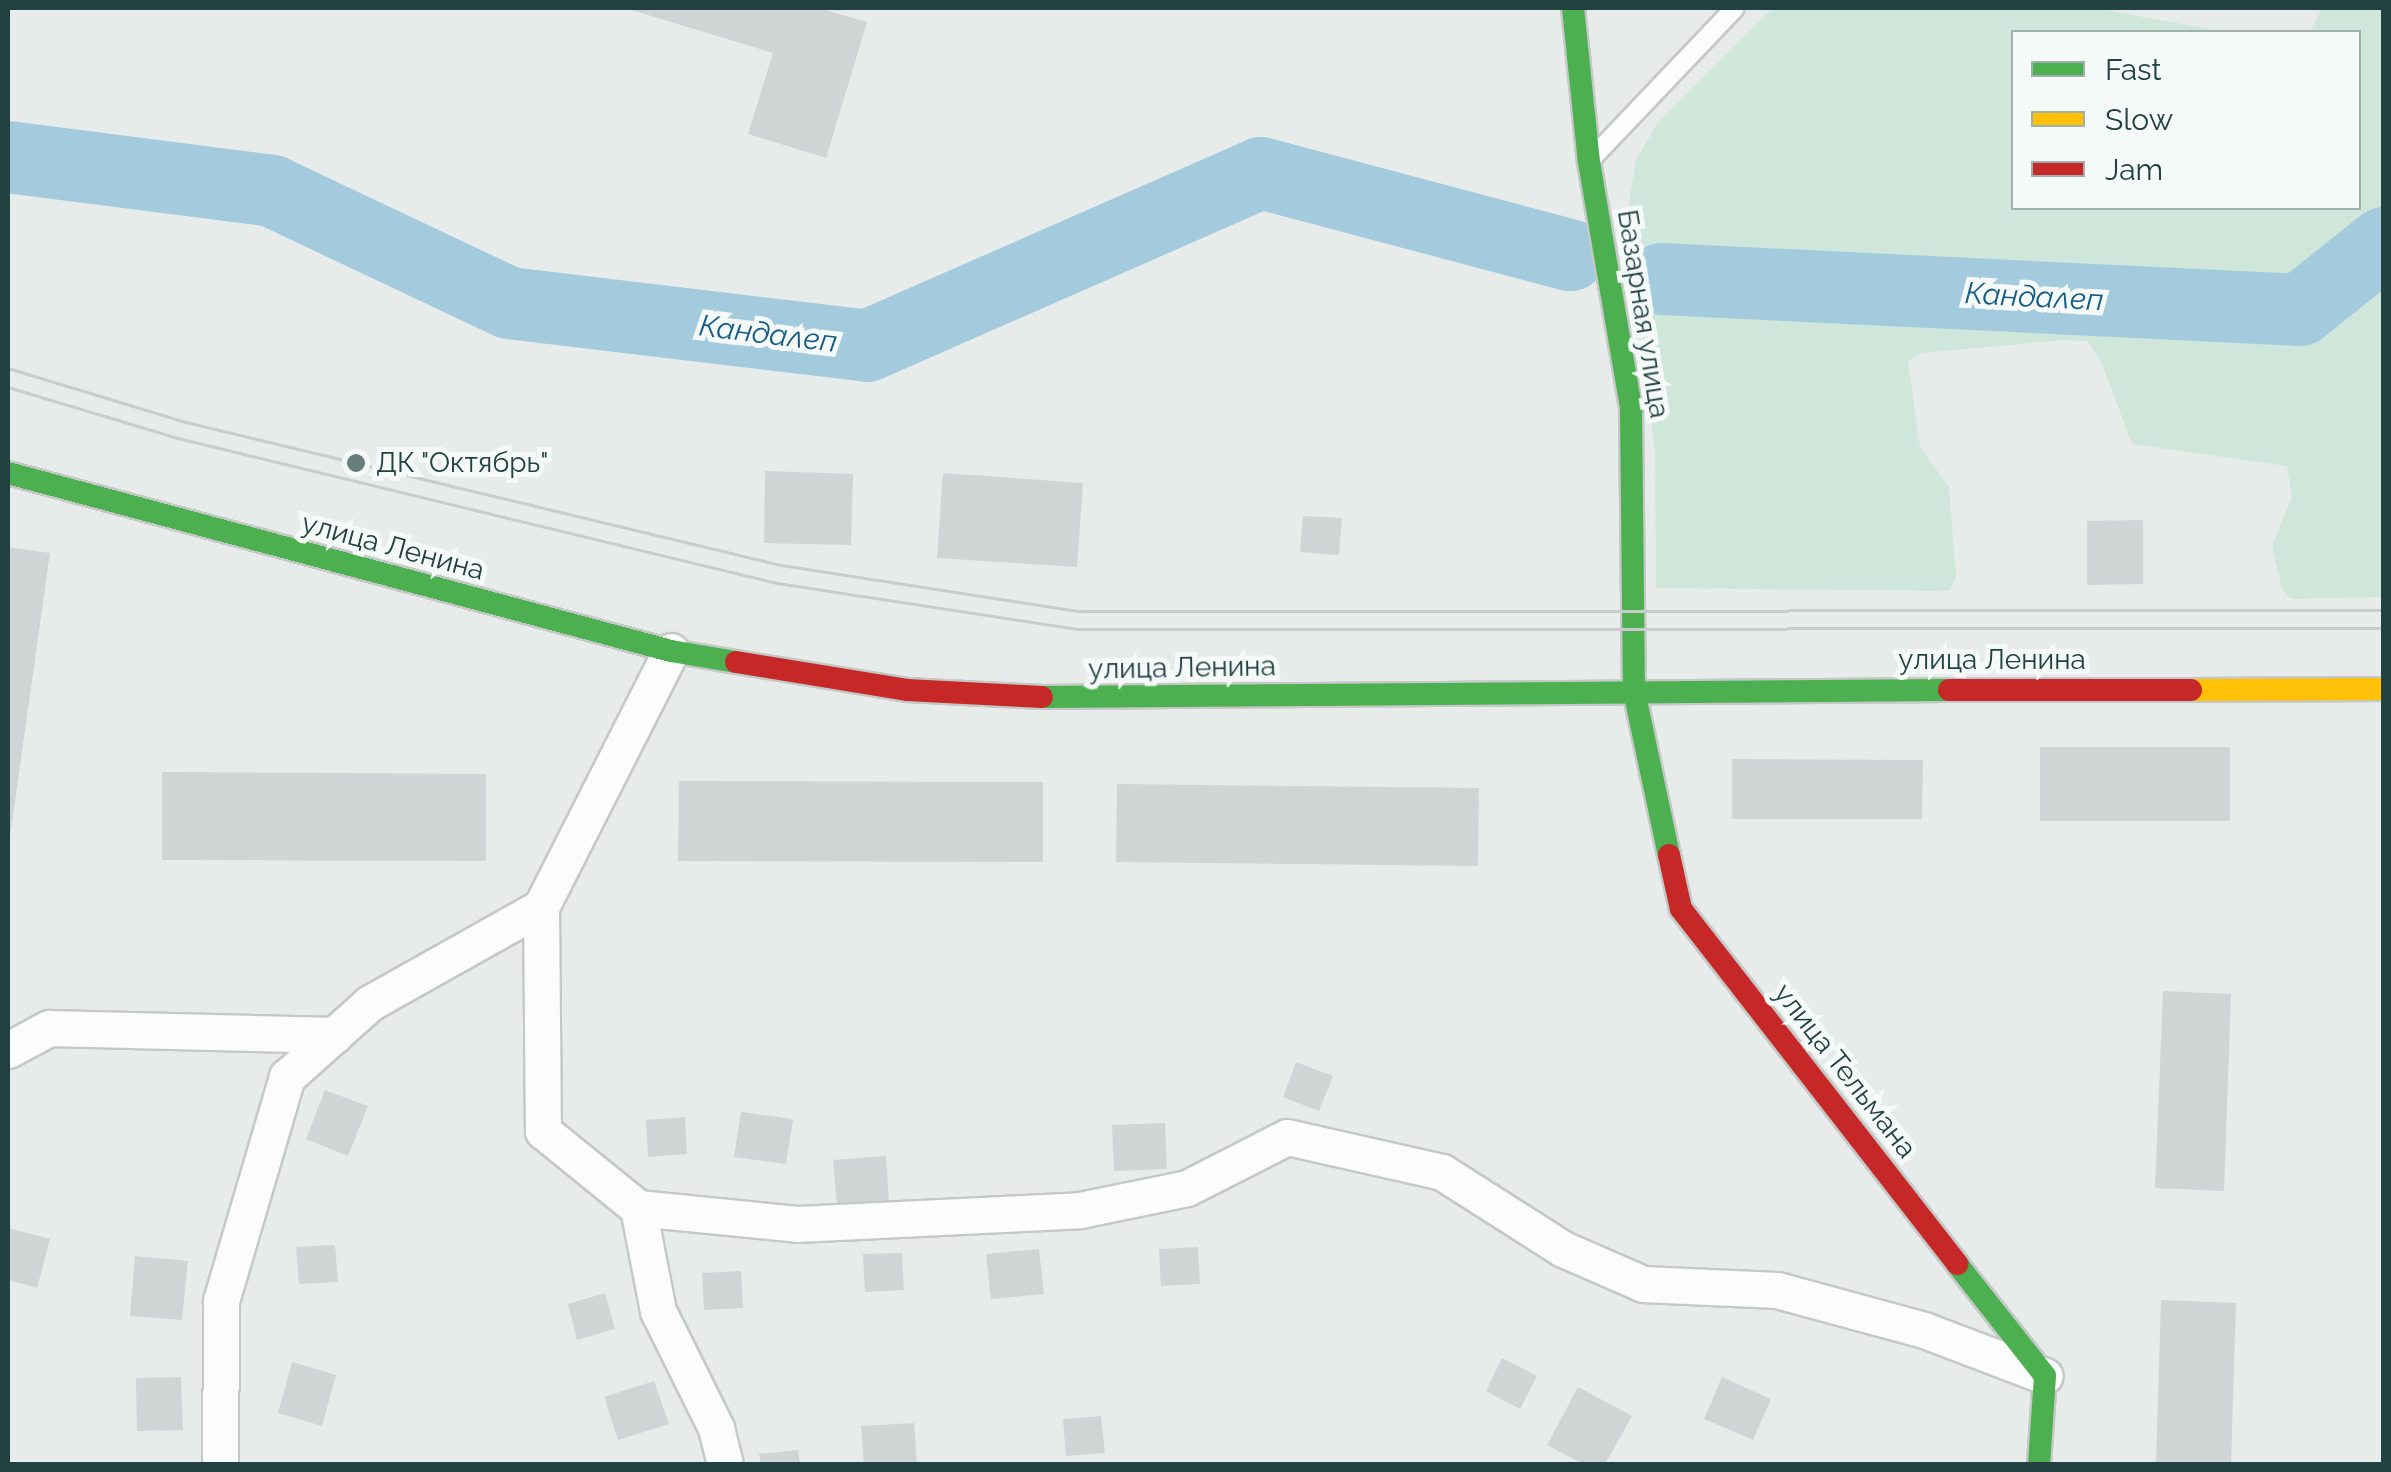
<!DOCTYPE html>
<html>
<head>
<meta charset="utf-8">
<style>
  body { margin:0 }
  #map { position:relative; width:2391px; height:1472px; overflow:hidden; background:#e7eceb; font-family:Raleway,sans-serif }
  div>[style] { position:absolute }
  .green>* { inset:0; background:#cfe6da }
  .river>* { height:72px; margin:-36px; padding:0 36px; transform-origin:36px; border-radius:36px; background:#a4cade }
  .building>* { inset:0; background:#ced5d4 }
  .roads { filter:drop-shadow(2px 0 #c4c9c8) drop-shadow(-2px 0 #c4c9c8) drop-shadow(0 2px #c4c9c8) drop-shadow(0 -2px #c4c9c8) }
  .lane>* { height:18px; margin:-9px; padding:0 9px; transform-origin:9px; border-radius:9px; background:#fbfcfc }
  .street>* { height:35px; margin:-17.5px; padding:0 17.5px; transform-origin:17.5px; border-radius:17.5px; background:#fbfcfc }
  .fast>* { height:22px; margin:-11px; padding:0 11px; transform-origin:11px; border-radius:11px; background:#4caf50 }
  .slow>* { height:22px; margin:-11px; padding:0 11px; transform-origin:11px; border-radius:11px; background:#ffc107 }
  .jam>* { height:22px; margin:-11px; padding:0 11px; transform-origin:11px; border-radius:11px; background:#c62828 }
  .tram>* { height:2.5px; margin:-1.25px; padding:0 1.25px; transform-origin:1.25px; border-radius:1.25px; background:#c8cdcc }
  .dots>* { width:28px; height:28px; translate:-50% -50%; box-sizing:border-box; border:5px solid #f5faf9; border-radius:50% }
  span { translate:-50% -50%; white-space:nowrap; text-align:center; line-height:1.15; -webkit-text-stroke:10px #f5faf9; paint-order:stroke }
  .street-label { font-size:28px; color:#214240 }
  .poi-label { font-size:28px; color:#214240 }
  .left { translate:0 -50%; text-align:left }
  .water-label { font-size:30px; color:#155b84; font-style:italic }
  .frame { position:absolute; inset:0; border:10px solid #214240; pointer-events:none }
  .legend { position:absolute; left:2011px; top:30px; width:350px; height:180px; box-sizing:border-box; background:#f5faf9; border:2px solid #a0b0af; margin:0; padding:12px 18px; list-style:none; font-size:30px; color:#214240 }
  .legend li { display:flex; align-items:center; gap:20px; height:50px }
  .legend b { width:50px; border:2px solid #a0b0af }
</style>
</head>
<body>
<div id="map">
  <div class="green">
    <i style="clip-path:polygon(1773px 8px,2094px 8px,2226px 32px,2014px 32px,2014px 208px,2358px 208px,2358px 32px,2310px 32px,2322px 8px,2383px 8px,2383px 597px,2291px 599px,2282px 589px,2272px 546px,2292px 497px,2287px 466px,2132px 444px,2101px 361px,2087px 341px,2064px 340px,1922px 353px,1908px 361px,1920px 447px,1949px 487px,1956px 578px,1949px 591px,1656px 588px,1655px 455px,1629px 202px,1636px 160px,1657px 124px)"></i>
  </div>
  <div class="river">
    <i style="left:8px;top:157px;width:266px;rotate:7.3deg"></i>
    <i style="left:272px;top:191px;width:262px;rotate:25.3deg"></i>
    <i style="left:509px;top:303px;width:361px;rotate:6.8deg"></i>
    <i style="left:867px;top:346px;width:430px;rotate:-23.7deg"></i>
    <i style="left:1261px;top:173px;width:320px;rotate:14.9deg"></i>
    <i style="left:1662px;top:279px;width:639px;rotate:2.78deg"></i>
    <i style="left:2300px;top:310px;width:107px;rotate:-38.6deg"></i>
  </div>
  <div class="building">
    <i style="clip-path:polygon(625px 8px,819px 8px,867px 22px,826px 158px,748px 134px,773px 53px)"></i>
    <i style="clip-path:polygon(765px 471px,853px 474px,851px 545px,764px 543px)"></i>
    <i style="clip-path:polygon(943px 473px,1083px 483px,1077px 567px,937px 558px)"></i>
    <i style="clip-path:polygon(1303px 516px,1342px 518px,1339px 555px,1300px 552px)"></i>
    <i style="clip-path:polygon(2143px 520px,2143px 584px,2087px 585px,2087px 521px)"></i>
    <i style="clip-path:polygon(8px 547px,50px 553px,10px 837px,8px 837px)"></i>
    <i style="clip-path:polygon(2040px 747px,2230px 747px,2230px 821px,2040px 821px)"></i>
    <i style="clip-path:polygon(1732px 759px,1923px 760px,1922px 819px,1732px 819px)"></i>
    <i style="clip-path:polygon(162px 772px,486px 774px,486px 861px,162px 860px)"></i>
    <i style="clip-path:polygon(679px 781px,1043px 782px,1043px 862px,678px 861px)"></i>
    <i style="clip-path:polygon(1117px 784px,1479px 788px,1478px 866px,1116px 862px)"></i>
    <i style="clip-path:polygon(2163px 991px,2231px 994px,2224px 1191px,2155px 1188px)"></i>
    <i style="clip-path:polygon(1296px 1062px,1333px 1076px,1319px 1111px,1283px 1097px)"></i>
    <i style="clip-path:polygon(325px 1090px,368px 1106px,348px 1156px,306px 1139px)"></i>
    <i style="clip-path:polygon(741px 1112px,793px 1119px,786px 1164px,734px 1157px)"></i>
    <i style="clip-path:polygon(685px 1117px,687px 1154px,648px 1157px,646px 1120px)"></i>
    <i style="clip-path:polygon(1165px 1123px,1167px 1169px,1114px 1171px,1112px 1125px)"></i>
    <i style="clip-path:polygon(886px 1156px,889px 1202px,837px 1205px,833px 1160px)"></i>
    <i style="clip-path:polygon(8px 1228px,50px 1239px,37px 1288px,8px 1280px)"></i>
    <i style="clip-path:polygon(335px 1245px,338px 1282px,299px 1284px,296px 1247px)"></i>
    <i style="clip-path:polygon(1198px 1247px,1200px 1284px,1161px 1286px,1159px 1249px)"></i>
    <i style="clip-path:polygon(1039px 1249px,1044px 1294px,991px 1299px,986px 1254px)"></i>
    <i style="clip-path:polygon(902px 1253px,904px 1290px,865px 1292px,863px 1254px)"></i>
    <i style="clip-path:polygon(135px 1256px,188px 1261px,182px 1320px,130px 1316px)"></i>
    <i style="clip-path:polygon(741px 1271px,743px 1308px,704px 1310px,702px 1273px)"></i>
    <i style="clip-path:polygon(605px 1293px,615px 1329px,577px 1340px,568px 1304px)"></i>
    <i style="clip-path:polygon(2161px 1300px,2236px 1303px,2231px 1464px,2156px 1464px)"></i>
    <i style="clip-path:polygon(1502px 1358px,1537px 1376px,1520px 1409px,1486px 1391px)"></i>
    <i style="clip-path:polygon(292px 1362px,336px 1375px,322px 1426px,278px 1413px)"></i>
    <i style="clip-path:polygon(181px 1377px,183px 1430px,137px 1431px,136px 1378px)"></i>
    <i style="clip-path:polygon(1722px 1377px,1771px 1399px,1753px 1440px,1704px 1419px)"></i>
    <i style="clip-path:polygon(654px 1381px,669px 1424px,618px 1440px,604px 1397px)"></i>
    <i style="clip-path:polygon(1578px 1387px,1632px 1416px,1605px 1464px,1583px 1464px,1547px 1445px)"></i>
    <i style="clip-path:polygon(1101px 1416px,1105px 1453px,1066px 1456px,1063px 1419px)"></i>
    <i style="clip-path:polygon(914px 1423px,917px 1464px,864px 1464px,861px 1426px)"></i>
    <i style="clip-path:polygon(798px 1450px,800px 1464px,761px 1464px,759px 1454px)"></i>
  </div>
  <div class="roads">
    <div class="lane">
      <i style="left:1594px;top:156px;width:204px;rotate:-46.4deg"></i>
    </div>
    <div class="street">
      <i style="left:541px;top:907px;width:224px;rotate:89.5deg"></i>
      <i style="left:543px;top:1131px;width:122px;rotate:39deg"></i>
      <i style="left:638px;top:1208px;width:105px;rotate:79deg"></i>
      <i style="left:658px;top:1311px;width:131px;rotate:63.6deg"></i>
      <i style="left:716px;top:1428px;width:37px;rotate:76deg"></i>
      <i style="left:8px;top:1050px;width:47px;rotate:-28.2deg"></i>
      <i style="left:49px;top:1028px;width:286px;rotate:1.4deg"></i>
      <i style="left:638px;top:1208px;width:160px;rotate:5.7deg"></i>
      <i style="left:797px;top:1224px;width:283px;rotate:-2.8deg"></i>
      <i style="left:1080px;top:1210px;width:109px;rotate:-11.6deg"></i>
      <i style="left:1187px;top:1188px;width:112px;rotate:-27deg"></i>
      <i style="left:1287px;top:1137px;width:159px;rotate:12.7deg"></i>
      <i style="left:1442px;top:1172px;width:143px;rotate:32.5deg"></i>
      <i style="left:1563px;top:1249px;width:87px;rotate:23.6deg"></i>
      <i style="left:1643px;top:1284px;width:134px;rotate:2.6deg"></i>
      <i style="left:1777px;top:1290px;width:152px;rotate:15.2deg"></i>
      <i style="left:1924px;top:1330px;width:129px;rotate:20.8deg"></i>
      <i style="left:220px;top:1464px;width:163px;rotate:-89.6deg"></i>
      <i style="left:221px;top:1301px;width:234px;rotate:-73.6deg"></i>
      <i style="left:287px;top:1077px;width:111px;rotate:-41.7deg"></i>
      <i style="left:370px;top:1003px;width:196px;rotate:-29.3deg"></i>
      <i style="left:541px;top:907px;width:287px;rotate:-63.1deg"></i>
    </div>
    <div class="fast">
      <i style="left:1573px;top:8px;width:155px;rotate:84.1deg"></i>
      <i style="left:1589px;top:162px;width:251px;rotate:80.3deg"></i>
      <i style="left:1631px;top:409px;width:282px;rotate:89.4deg"></i>
      <i style="left:1634px;top:691px;width:168px;rotate:78deg"></i>
      <i style="left:8px;top:473px;width:686px;rotate:15.03deg"></i>
      <i style="left:671px;top:651px;width:66px;rotate:9.6deg"></i>
      <i style="left:1042px;top:697px;width:907px;rotate:-0.44deg"></i>
      <i style="left:1957px;top:1264px;width:142px;rotate:51.8deg"></i>
      <i style="left:2045px;top:1376px;width:88px;rotate:93.9deg"></i>
    </div>
    <div class="slow">
      <i style="left:2191px;top:690px;width:193px;rotate:-0.3deg"></i>
    </div>
    <div class="jam">
      <i style="left:736px;top:662px;width:173px;rotate:9.3deg"></i>
      <i style="left:907px;top:690px;width:135px;rotate:3deg"></i>
      <i style="left:1949px;top:690px;width:242px"></i>
      <i style="left:1669px;top:855px;width:55px;rotate:77.5deg"></i>
      <i style="left:1681px;top:909px;width:450px;rotate:52.1deg"></i>
    </div>
  </div>
  <div class="tram">
    <i style="left:8px;top:368px;width:182px;rotate:16.9deg"></i>
    <i style="left:182px;top:421px;width:616px;rotate:13.52deg"></i>
    <i style="left:781px;top:565px;width:302px;rotate:8.8deg"></i>
    <i style="left:1079px;top:611px;width:1305px;rotate:-0.04deg"></i>
    <i style="left:8px;top:387px;width:177px;rotate:16.7deg"></i>
    <i style="left:178px;top:438px;width:616px;rotate:13.61deg"></i>
    <i style="left:777px;top:583px;width:304px;rotate:8.7deg"></i>
    <i style="left:1077px;top:629px;width:1307px;rotate:-0.04deg"></i>
  </div>
  <div class="dots">
    <i style="left:356px;top:463px;background:#667e7c"></i>
  </div>
  <div class="street-label">
    <span style="left:1643px;top:314px;rotate:81deg">Базарная улица</span>
    <span style="left:393px;top:547px;rotate:15deg">улица Ленина</span>
    <span style="left:1992px;top:660px">улица Ленина</span>
    <span style="left:1182px;top:668px;rotate:-1deg">улица Ленина</span>
    <span style="left:1845px;top:1071px;rotate:52deg">улица Тельмана</span>
  </div>
  <div class="poi-label">
    <span class="left" style="left:376px;top:463px">ДК "Октябрь"</span>
  </div>
  <div class="water-label">
    <span style="left:2034px;top:297px;rotate:3deg">Кандалеп</span>
    <span style="left:768px;top:334px;rotate:7deg">Кандалеп</span>
  </div>
  <div class="frame"></div>
  <ul class="legend">
  <li><b style="height:12px;background:#4caf50"></b>Fast</li>
  <li><b style="height:12px;background:#ffc107"></b>Slow</li>
  <li><b style="height:12px;background:#c62828"></b>Jam</li>
  </ul>
</div>
</body>
</html>
